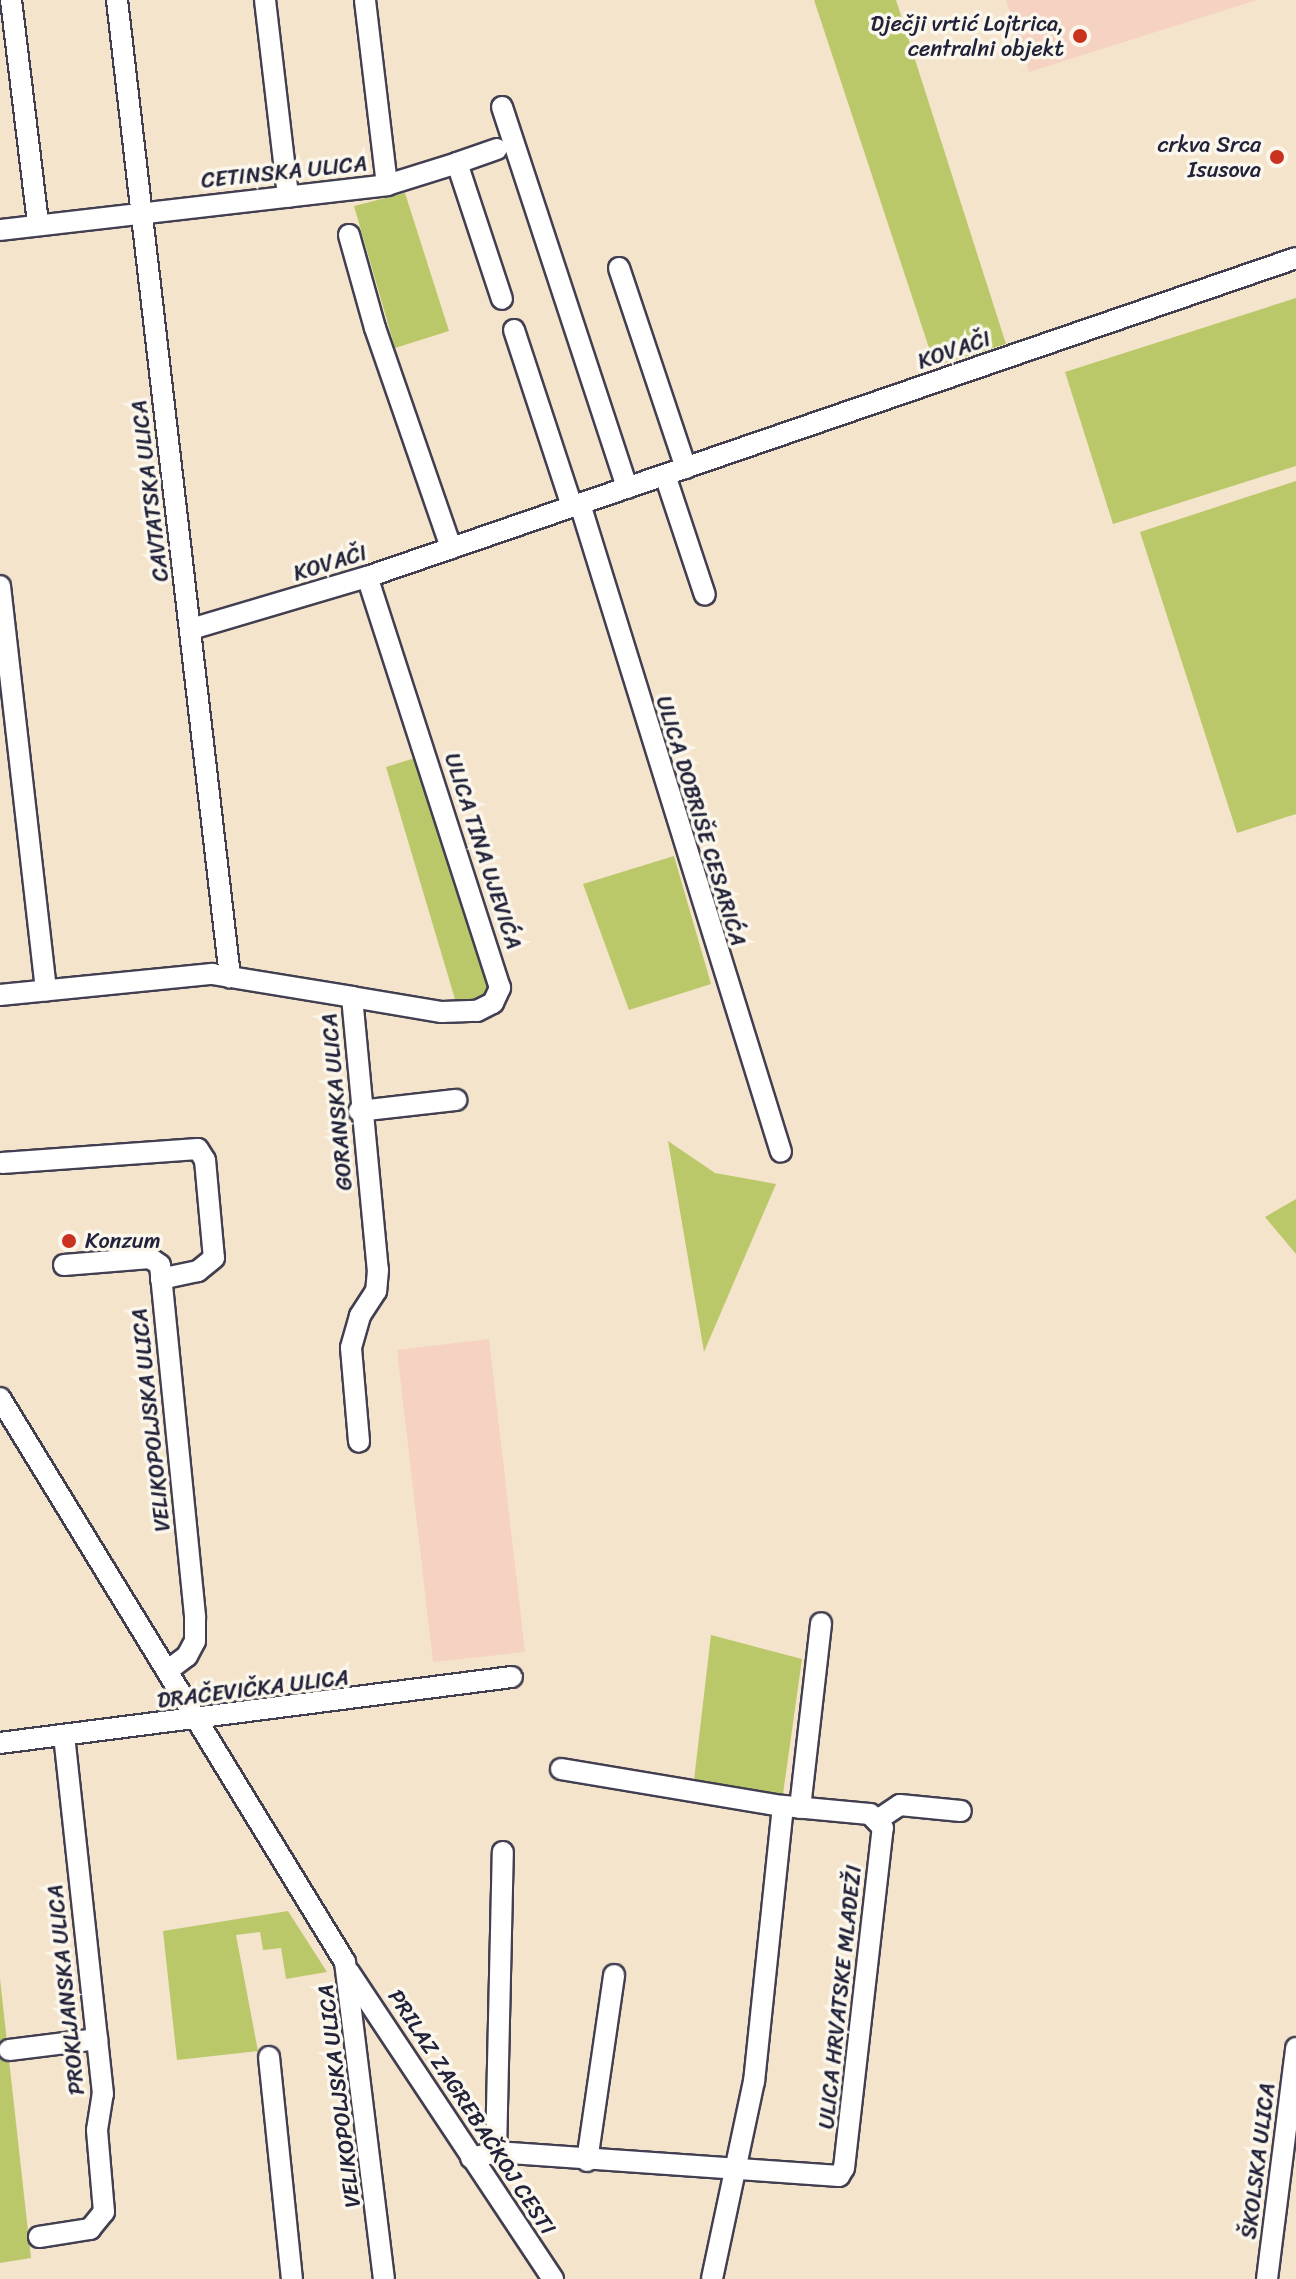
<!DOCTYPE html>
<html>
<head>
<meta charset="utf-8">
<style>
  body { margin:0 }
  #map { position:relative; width:1296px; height:2279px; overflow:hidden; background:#f5e4cc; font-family:Sriracha,sans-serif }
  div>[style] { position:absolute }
  .built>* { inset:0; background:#f6d2c3 }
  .green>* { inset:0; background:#bbc86a }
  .roads { filter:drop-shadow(2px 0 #423f51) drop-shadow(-2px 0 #423f51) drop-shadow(0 2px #423f51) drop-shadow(0 -2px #423f51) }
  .minor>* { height:20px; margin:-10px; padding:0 10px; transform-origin:10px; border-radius:10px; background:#fff }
  .dots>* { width:22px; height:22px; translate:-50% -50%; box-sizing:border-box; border:4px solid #fbf7ec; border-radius:50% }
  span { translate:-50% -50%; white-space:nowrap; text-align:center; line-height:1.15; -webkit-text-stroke:7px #fbf7ec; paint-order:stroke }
  .poi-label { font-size:22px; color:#22223b }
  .right { translate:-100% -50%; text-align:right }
  .left { translate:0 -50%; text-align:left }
  .street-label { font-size:22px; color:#22223b }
</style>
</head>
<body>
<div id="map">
  <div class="built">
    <i style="clip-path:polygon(1006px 0,1257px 0,1029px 72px)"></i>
    <i style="clip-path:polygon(489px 1339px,525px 1652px,433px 1662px,397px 1350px)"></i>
  </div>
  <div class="green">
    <i style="clip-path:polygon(814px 0,896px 0,1006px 344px,935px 366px)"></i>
    <i style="clip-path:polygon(405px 193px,449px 331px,395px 348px,354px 206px)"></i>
    <i style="clip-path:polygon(1296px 298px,1296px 466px,1113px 524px,1065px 372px)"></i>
    <i style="clip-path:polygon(1296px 481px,1296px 814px,1237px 833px,1140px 532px)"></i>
    <i style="clip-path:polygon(418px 757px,489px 974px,487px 993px,479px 1004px,457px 1006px,386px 767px)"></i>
    <i style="clip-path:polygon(674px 856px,711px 984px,629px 1010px,583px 884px)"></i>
    <i style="clip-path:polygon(668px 1141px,715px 1173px,776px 1184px,704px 1352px)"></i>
    <i style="clip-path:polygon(1296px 1199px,1296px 1254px,1265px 1217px)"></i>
    <i style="clip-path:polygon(711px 1635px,802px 1659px,783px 1794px,694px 1780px)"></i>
    <i style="clip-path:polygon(288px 1911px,327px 1972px,286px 1979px,281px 1948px,263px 1950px,260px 1932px,236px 1935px,258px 2051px,177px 2060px,163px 1931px)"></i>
    <i style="clip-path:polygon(0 1979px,31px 2258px,0 2263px)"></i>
  </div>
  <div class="roads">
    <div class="minor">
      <i style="left:11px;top:0;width:226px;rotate:83.1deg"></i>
      <i style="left:117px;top:0;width:984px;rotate:83.4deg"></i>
      <i style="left:265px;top:0;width:198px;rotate:83.3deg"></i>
      <i style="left:502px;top:107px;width:401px;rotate:71.8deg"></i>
      <i style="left:457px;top:163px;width:42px;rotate:-19.3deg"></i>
      <i style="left:387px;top:185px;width:73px;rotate:-17.4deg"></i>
      <i style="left:457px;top:163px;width:143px;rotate:71.7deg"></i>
      <i style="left:0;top:230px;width:390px;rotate:-6.6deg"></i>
      <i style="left:387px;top:185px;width:186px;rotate:-96.8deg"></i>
      <i style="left:349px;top:235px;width:97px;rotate:74.4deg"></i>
      <i style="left:375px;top:328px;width:233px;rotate:70.9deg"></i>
      <i style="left:619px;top:268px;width:211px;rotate:71.5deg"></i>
      <i style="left:514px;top:330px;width:185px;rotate:71.8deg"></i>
      <i style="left:665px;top:475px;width:126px;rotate:71.6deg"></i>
      <i style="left:580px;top:504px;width:678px;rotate:72.77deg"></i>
      <i style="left:0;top:586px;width:407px;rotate:83.5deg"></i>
      <i style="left:191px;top:629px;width:184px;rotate:-16.5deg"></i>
      <i style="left:367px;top:577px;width:982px;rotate:-18.95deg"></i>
      <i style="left:0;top:995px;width:213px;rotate:-5.7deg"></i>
      <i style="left:212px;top:974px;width:142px;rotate:9.3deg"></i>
      <i style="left:352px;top:997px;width:274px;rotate:84.6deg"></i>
      <i style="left:378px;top:1270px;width:21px;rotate:95deg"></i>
      <i style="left:376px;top:1291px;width:30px;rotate:123deg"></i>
      <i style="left:360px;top:1316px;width:33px;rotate:106deg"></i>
      <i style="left:351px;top:1348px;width:94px;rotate:85.1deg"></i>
      <i style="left:352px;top:997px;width:91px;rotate:9.5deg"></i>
      <i style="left:442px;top:1012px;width:35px;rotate:-2deg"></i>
      <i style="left:477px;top:1011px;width:18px;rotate:-27deg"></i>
      <i style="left:493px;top:1003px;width:17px;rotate:-65deg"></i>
      <i style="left:500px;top:988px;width:432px;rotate:-107.9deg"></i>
      <i style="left:359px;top:1111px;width:98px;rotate:-6.5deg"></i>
      <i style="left:2px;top:1163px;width:196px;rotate:-4.1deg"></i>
      <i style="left:198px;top:1149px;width:13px;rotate:58deg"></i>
      <i style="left:205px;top:1160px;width:98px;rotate:84.8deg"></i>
      <i style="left:214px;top:1258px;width:21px;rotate:141deg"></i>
      <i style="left:198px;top:1271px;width:38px;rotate:168deg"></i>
      <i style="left:64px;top:1265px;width:86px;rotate:-4.7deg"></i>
      <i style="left:150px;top:1258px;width:12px;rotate:35deg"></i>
      <i style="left:160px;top:1265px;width:355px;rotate:84.3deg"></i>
      <i style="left:195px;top:1618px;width:23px;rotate:90deg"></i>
      <i style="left:195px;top:1641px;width:17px;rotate:118deg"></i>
      <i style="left:187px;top:1656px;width:25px;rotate:143deg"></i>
      <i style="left:0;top:1398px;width:661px;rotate:58.55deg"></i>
      <i style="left:345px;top:1962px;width:319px;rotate:83deg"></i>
      <i style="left:0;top:1743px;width:516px;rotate:-7.35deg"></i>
      <i style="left:561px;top:1769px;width:225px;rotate:9.5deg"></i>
      <i style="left:783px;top:1806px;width:277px;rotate:96deg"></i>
      <i style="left:754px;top:2081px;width:202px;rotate:102deg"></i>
      <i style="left:800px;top:1808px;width:186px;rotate:-83.5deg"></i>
      <i style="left:879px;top:1819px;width:25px;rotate:-34deg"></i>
      <i style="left:900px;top:1805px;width:61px;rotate:5.6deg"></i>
      <i style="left:349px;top:1972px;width:369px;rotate:56.4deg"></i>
      <i style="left:9px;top:2050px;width:89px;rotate:-7.1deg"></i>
      <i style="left:269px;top:2057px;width:223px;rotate:84.1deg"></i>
      <i style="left:496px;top:2152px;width:300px;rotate:-88.7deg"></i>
      <i style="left:471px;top:2158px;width:26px;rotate:-13deg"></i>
      <i style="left:496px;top:2152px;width:344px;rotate:4deg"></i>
      <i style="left:839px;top:2176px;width:9px;rotate:-58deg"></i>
      <i style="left:844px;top:2168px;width:342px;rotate:-83.5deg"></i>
      <i style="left:883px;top:1828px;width:19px;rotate:-133deg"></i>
      <i style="left:870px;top:1814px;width:87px;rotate:-174.7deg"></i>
      <i style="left:587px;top:2161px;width:188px;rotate:-81.7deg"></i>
      <i style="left:39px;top:2237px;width:52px;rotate:-8.9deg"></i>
      <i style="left:90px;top:2229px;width:22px;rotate:-51deg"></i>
      <i style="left:104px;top:2212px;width:82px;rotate:-94.9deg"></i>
      <i style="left:97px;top:2130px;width:36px;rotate:-81deg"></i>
      <i style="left:103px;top:2094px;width:359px;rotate:-96.2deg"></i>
      <i style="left:1267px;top:2279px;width:233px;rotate:-82.8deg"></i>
    </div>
  </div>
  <div class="dots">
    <i style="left:1080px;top:36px;background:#c8321e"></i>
    <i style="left:1277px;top:157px;background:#c8321e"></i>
    <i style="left:69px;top:1241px;background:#c8321e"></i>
  </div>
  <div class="poi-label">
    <span class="right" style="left:1064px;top:36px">Dječji vrtić Lojtrica,<br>centralni objekt</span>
    <span class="right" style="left:1261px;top:157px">crkva Srca<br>Isusova</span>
    <span class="left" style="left:85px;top:1241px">Konzum</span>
  </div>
  <div class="street-label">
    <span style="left:284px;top:172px;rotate:-6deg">CETINSKA ULICA</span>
    <span style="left:954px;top:350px;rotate:-19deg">KOVAČI</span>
    <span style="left:150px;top:491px;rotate:-97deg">CAVTATSKA ULICA</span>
    <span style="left:330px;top:563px;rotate:-17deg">KOVAČI</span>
    <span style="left:701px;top:821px;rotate:73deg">ULICA DOBRIŠE CESARIĆA</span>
    <span style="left:483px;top:851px;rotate:72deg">ULICA TINA UJEVIĆA</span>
    <span style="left:337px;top:1102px;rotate:-95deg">GORANSKA ULICA</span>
    <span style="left:151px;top:1420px;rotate:-96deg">VELIKOPOLJSKA ULICA</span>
    <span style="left:253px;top:1689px;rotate:-7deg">DRAČEVIČKA ULICA</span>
    <span style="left:66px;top:1990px;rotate:-96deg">PROKLJANSKA ULICA</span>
    <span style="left:840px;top:1997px;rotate:-84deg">ULICA HRVATSKE MLADEŽI</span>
    <span style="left:339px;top:2096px;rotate:-97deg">VELIKOPOLJSKA ULICA</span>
    <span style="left:472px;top:2112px;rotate:57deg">PRILAZ ZAGREBAČKOJ CESTI</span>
    <span style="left:1258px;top:2161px;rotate:-83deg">ŠKOLSKA ULICA</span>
  </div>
</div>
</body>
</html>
